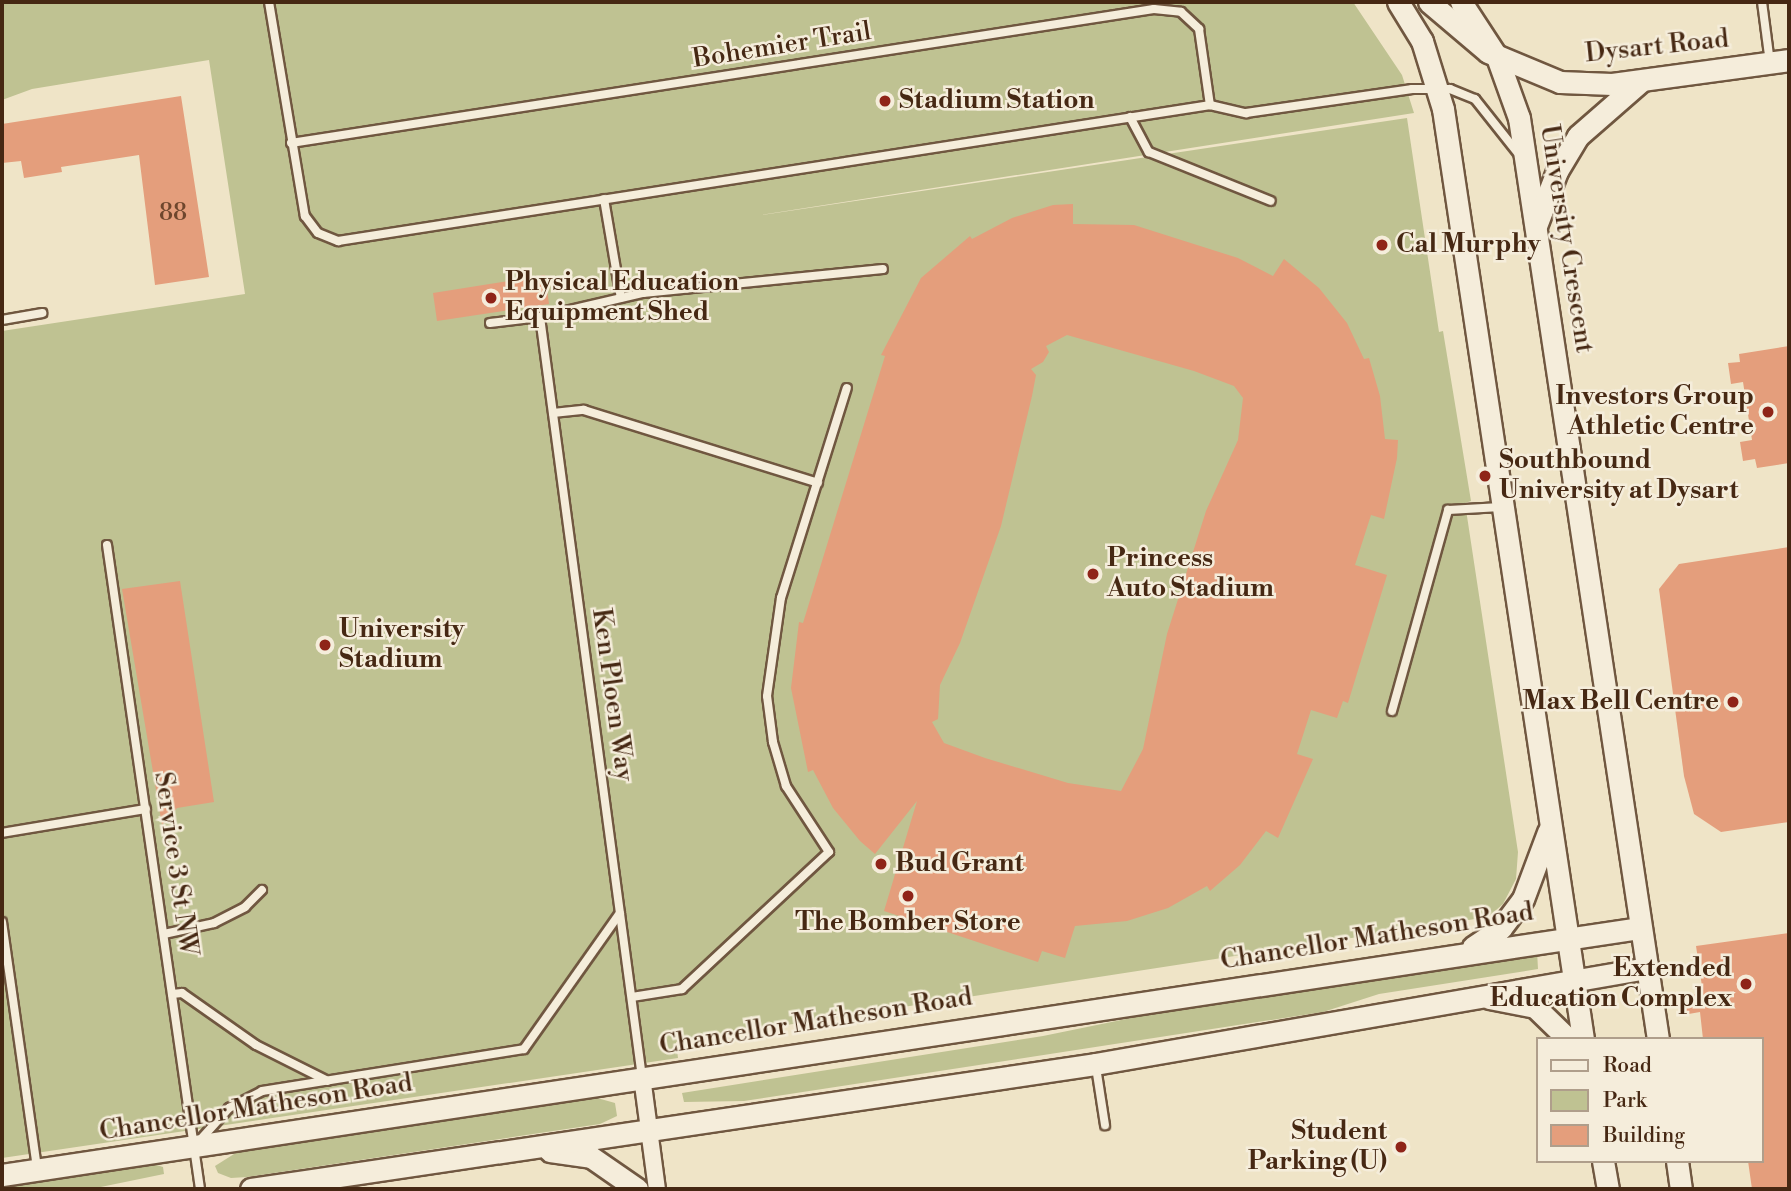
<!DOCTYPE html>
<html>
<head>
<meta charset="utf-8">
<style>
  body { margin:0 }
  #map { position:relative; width:1791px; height:1191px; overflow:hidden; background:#efe4c7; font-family:"Libre Bodoni",serif }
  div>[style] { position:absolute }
  .green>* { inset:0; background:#bfc292 }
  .building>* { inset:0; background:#e49e7c }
  .roads { filter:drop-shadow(2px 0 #705740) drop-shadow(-2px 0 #705740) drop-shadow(0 2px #705740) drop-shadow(0 -2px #705740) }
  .lane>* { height:8px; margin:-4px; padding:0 4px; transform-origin:4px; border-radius:4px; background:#f5eddb }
  .street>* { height:16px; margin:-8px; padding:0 8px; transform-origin:8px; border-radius:8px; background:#f5eddb }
  .secondary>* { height:21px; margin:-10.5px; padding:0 10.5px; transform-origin:10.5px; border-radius:10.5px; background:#f5eddb }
  .dots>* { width:19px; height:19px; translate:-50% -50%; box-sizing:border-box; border:4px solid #f5eddb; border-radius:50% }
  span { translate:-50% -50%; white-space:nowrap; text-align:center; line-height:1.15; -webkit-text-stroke:5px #f5eddb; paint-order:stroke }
  .number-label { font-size:23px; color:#6e462d }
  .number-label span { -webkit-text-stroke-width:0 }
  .street-label { font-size:26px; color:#462813 }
  .poi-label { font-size:26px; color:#462813; font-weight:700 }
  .left { translate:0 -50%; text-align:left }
  .right { translate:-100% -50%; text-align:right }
  .frame { position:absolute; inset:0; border:4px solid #462813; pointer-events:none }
  .legend { position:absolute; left:1536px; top:1037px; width:228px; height:126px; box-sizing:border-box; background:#f5eddb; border:2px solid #af9e8b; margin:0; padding:9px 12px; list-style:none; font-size:21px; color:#462813 }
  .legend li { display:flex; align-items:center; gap:14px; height:35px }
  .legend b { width:35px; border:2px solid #af9e8b }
</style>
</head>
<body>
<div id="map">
  <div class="green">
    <i style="clip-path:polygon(2px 2px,1353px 2px,1402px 75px,1414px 113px,748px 217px,1407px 118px,1439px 332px,1443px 331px,1471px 501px,1465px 503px,1518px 852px,1516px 879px,1503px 904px,1488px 917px,676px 1042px,678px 1058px,2px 1158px,2px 331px,245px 294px,209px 60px,32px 89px,2px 100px)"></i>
    <i style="clip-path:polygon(1537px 951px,1538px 969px,1379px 994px,1323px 1012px,744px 1101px,684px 1102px,682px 1093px,1043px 1036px,1219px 1000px)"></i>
    <i style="clip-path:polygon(590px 1096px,615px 1103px,617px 1116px,600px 1124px,247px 1177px,231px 1178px,218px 1173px,215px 1166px,242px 1149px)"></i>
    <i style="clip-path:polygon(147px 1162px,163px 1167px,164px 1174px,91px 1189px,2px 1189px,2px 1185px)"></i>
  </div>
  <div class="building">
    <i style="clip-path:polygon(181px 96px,209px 277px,155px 285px,139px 155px,61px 167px,62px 172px,24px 178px,21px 161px,2px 163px,2px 124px)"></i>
    <i style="clip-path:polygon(evenodd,1073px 204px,1073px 224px,1134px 225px,1238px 258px,1273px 276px,1284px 259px,1319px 288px,1347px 323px,1364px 359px,1369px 358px,1380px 396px,1385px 439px,1398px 440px,1397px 458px,1384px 519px,1371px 515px,1355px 565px,1387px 575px,1348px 703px,1343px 701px,1337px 718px,1311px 710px,1297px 754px,1313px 759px,1278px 838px,1266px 831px,1240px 865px,1210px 891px,1207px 886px,1168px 908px,1127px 921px,1075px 926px,1065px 958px,1042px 951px,1038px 962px,884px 911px,917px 801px,875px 854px,860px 841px,833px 808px,813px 770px,808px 772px,791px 688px,799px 622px,803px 623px,885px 356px,881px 355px,921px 278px,970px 236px,972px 239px,1012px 218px,1053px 205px,1073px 204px,1067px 335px,1194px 371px,1234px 386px,1243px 398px,1238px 440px,1206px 511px,1167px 634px,1143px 749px,1121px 791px,1068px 783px,985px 758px,944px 743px,932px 722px,938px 719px,940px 685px,960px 643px,1001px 526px,1032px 396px,1036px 375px,1031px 369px,1043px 362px,1049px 352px,1046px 346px,1067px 335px)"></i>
    <i style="clip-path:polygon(545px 275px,549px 304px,437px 321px,433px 293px)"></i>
    <i style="clip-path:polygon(1789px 346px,1789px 463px,1757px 468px,1755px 459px,1743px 461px,1740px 442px,1752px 440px,1743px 382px,1731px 384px,1728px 363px,1740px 362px,1739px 354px)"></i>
    <i style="clip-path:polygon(1789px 547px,1789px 822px,1721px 832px,1694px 814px,1684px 776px,1659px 589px,1679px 564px)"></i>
    <i style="clip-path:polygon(180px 581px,214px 802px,177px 808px,162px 825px,122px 589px)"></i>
    <i style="clip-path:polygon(1789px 933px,1789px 1189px,1752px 1189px,1748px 1161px,1761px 1161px,1761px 1039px,1703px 1039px,1700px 1012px,1683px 1015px,1680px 997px,1703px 993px,1696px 946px)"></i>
  </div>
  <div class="roads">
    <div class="lane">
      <i style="left:269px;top:2px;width:217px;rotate:80.5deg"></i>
      <i style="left:305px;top:216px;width:21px;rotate:53deg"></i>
      <i style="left:318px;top:233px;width:22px;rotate:22deg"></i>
      <i style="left:338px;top:241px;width:883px;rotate:-8.86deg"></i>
      <i style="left:1210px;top:105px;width:37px;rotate:13deg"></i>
      <i style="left:1246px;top:113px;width:168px;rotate:-8.2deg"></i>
      <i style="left:1412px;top:89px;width:38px"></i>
      <i style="left:1450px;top:89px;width:27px;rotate:22deg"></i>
      <i style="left:1475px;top:99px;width:68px;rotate:51.6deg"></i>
      <i style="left:1762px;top:2px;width:62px;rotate:82.5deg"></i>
      <i style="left:1130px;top:117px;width:40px;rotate:62deg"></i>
      <i style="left:1149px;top:152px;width:131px;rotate:21.9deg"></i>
      <i style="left:291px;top:143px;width:873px;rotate:-8.83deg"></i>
      <i style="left:1154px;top:9px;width:27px;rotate:6deg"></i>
      <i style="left:1181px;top:12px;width:25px;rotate:43deg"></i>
      <i style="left:1199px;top:29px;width:77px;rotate:81.8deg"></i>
      <i style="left:604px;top:199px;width:100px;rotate:80.3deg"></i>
      <i style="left:540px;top:317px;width:767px;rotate:82.36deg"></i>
      <i style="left:2px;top:320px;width:41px;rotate:-9.9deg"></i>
      <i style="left:490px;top:323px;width:50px;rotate:-6.8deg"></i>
      <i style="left:540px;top:317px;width:106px;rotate:-13.1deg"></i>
      <i style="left:643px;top:293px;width:241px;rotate:-5.7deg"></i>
      <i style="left:553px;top:413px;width:31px;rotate:-6deg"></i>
      <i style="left:584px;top:410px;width:245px;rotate:17.3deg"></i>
      <i style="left:107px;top:545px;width:651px;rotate:81.78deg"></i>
      <i style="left:1392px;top:711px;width:209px;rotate:-74.4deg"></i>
      <i style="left:1448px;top:510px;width:53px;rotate:-3.2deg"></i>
      <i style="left:2px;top:833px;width:146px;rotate:-9.5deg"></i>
      <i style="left:2px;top:922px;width:249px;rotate:81.9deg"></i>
      <i style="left:164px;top:934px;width:51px;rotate:-12.4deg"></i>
      <i style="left:214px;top:923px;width:35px;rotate:-27deg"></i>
      <i style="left:245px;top:907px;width:24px;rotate:-45deg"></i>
      <i style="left:172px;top:994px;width:10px;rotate:-6deg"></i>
      <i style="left:182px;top:993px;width:90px;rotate:35.1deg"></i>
      <i style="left:256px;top:1045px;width:80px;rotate:26.6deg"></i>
      <i style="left:632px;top:997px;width:51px;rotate:-9.1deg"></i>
      <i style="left:682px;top:989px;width:201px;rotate:-43deg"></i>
      <i style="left:829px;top:852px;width:79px;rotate:-123.1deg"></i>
      <i style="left:786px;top:786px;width:46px;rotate:-106.5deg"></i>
      <i style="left:773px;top:742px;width:46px;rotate:-97.4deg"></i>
      <i style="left:767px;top:696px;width:99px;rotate:-81.9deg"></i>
      <i style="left:781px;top:598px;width:220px;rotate:-72.6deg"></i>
      <i style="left:1096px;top:1067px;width:59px;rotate:81.2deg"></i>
      <i style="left:201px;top:1139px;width:42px;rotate:-47.9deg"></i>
      <i style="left:229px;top:1108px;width:37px;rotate:-27deg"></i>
      <i style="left:262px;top:1091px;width:265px;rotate:-9.1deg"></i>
      <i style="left:524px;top:1049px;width:166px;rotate:-54.8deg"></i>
    </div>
    <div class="street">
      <i style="left:642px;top:1077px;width:113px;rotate:82.4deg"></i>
    </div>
    <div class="secondary">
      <i style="left:1398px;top:2px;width:46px;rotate:58.4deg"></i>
      <i style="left:1422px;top:41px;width:71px;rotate:72.8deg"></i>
      <i style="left:1443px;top:109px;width:940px;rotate:81.44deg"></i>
      <i style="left:1429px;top:2px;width:77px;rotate:40.3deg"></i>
      <i style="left:1488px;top:52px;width:78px;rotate:22.6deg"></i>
      <i style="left:1560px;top:82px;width:52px;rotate:2.2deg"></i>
      <i style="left:1612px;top:84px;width:179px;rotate:-7.7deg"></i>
      <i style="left:1461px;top:2px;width:66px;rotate:56.8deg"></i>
      <i style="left:1497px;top:57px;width:65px;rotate:70.2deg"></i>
      <i style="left:1519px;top:118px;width:931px;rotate:81.42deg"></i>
      <i style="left:1536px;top:226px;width:59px;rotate:-69.1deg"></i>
      <i style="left:1557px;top:171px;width:41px;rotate:-59deg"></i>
      <i style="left:1578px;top:136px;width:84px;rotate:-41.1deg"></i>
      <i style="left:1473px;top:947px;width:34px;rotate:-34deg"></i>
      <i style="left:1501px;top:928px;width:36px;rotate:-53deg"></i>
      <i style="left:1523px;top:899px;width:72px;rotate:-69.5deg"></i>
      <i style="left:1489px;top:998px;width:47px;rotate:11.1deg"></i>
      <i style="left:1535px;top:1007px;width:46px;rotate:44.1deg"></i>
      <i style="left:550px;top:1151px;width:41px;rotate:8.3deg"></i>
      <i style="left:591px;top:1157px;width:56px;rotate:34.8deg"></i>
      <i style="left:1603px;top:1161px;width:28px;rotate:80deg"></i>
      <i style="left:1677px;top:1161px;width:28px;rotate:82deg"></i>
      <i style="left:2px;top:1175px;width:1657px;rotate:-8.58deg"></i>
      <i style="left:251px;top:1189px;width:853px;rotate:-8.42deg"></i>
      <i style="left:1095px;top:1064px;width:560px;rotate:-9.87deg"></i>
    </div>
  </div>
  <div class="dots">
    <i style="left:885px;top:101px;background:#8f2418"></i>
    <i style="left:1382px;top:245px;background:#8f2418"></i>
    <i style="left:491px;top:298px;background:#8f2418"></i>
    <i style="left:1768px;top:412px;background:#8f2418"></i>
    <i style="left:1485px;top:476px;background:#8f2418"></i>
    <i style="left:1093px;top:574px;background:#8f2418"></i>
    <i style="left:325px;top:645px;background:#8f2418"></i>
    <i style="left:1733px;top:702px;background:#8f2418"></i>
    <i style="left:881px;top:864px;background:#8f2418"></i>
    <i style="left:908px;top:896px;background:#8f2418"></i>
    <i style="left:1746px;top:984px;background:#8f2418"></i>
    <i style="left:1401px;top:1147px;background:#8f2418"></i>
  </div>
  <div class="number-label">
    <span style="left:173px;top:213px">88</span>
  </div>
  <div class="street-label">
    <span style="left:782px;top:46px;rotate:-9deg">Bohemier Trail</span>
    <span style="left:1657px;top:47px;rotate:-6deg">Dysart Road</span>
    <span style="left:1566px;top:239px;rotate:81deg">University Crescent</span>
    <span style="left:612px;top:695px;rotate:82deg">Ken Ploen Way</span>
    <span style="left:175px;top:864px;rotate:82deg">Service 3 St NW</span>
    <span style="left:1377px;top:937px;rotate:-9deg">Chancellor Matheson Road</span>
    <span style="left:816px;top:1022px;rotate:-9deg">Chancellor Matheson Road</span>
    <span style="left:256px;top:1108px;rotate:-9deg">Chancellor Matheson Road</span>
  </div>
  <div class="poi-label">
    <span class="left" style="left:899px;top:101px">Stadium Station</span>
    <span class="left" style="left:1396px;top:245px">Cal Murphy</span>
    <span class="left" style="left:505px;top:298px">Physical Education<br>Equipment Shed</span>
    <span class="right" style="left:1754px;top:412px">Investors Group<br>Athletic Centre</span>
    <span class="left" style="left:1499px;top:476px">Southbound<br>University at Dysart</span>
    <span class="left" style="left:1107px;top:574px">Princess<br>Auto Stadium</span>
    <span class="left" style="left:339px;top:645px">University<br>Stadium</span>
    <span class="right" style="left:1719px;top:702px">Max Bell Centre</span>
    <span class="left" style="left:895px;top:864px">Bud Grant</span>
    <span style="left:908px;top:923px">The Bomber Store</span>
    <span class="right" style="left:1732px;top:984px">Extended<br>Education Complex</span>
    <span class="right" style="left:1387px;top:1147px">Student<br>Parking (U)</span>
  </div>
  <div class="frame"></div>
  <ul class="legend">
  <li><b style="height:9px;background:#f5eddb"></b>Road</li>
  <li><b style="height:19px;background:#bfc292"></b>Park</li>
  <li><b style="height:19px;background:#e49e7c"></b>Building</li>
  </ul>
</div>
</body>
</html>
